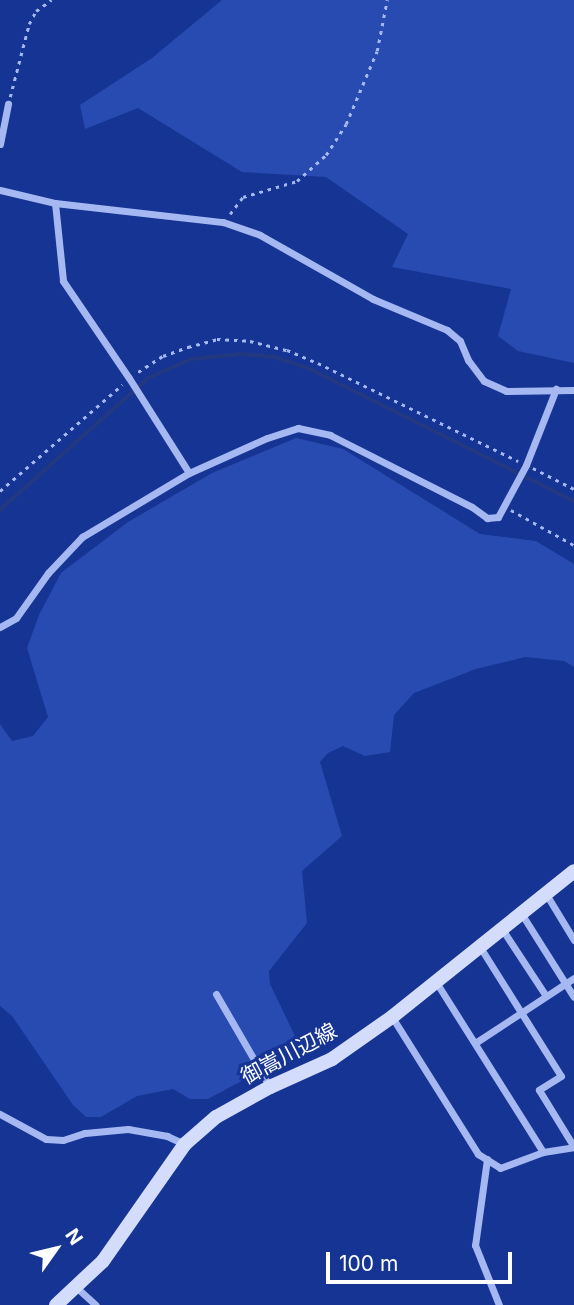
<!DOCTYPE html>
<html>
<head>
<meta charset="utf-8">
<style>
  body { margin:0 }
  #map { position:relative; width:574px; height:1305px; overflow:hidden; background:#163493; font-family:Inter,"Noto Sans JP",sans-serif }
  div>[style] { position:absolute }
  .green>* { inset:0; background:#284bb2 }
  .stream>* { height:3.5px; margin:-1.75px; padding:0 1.75px; transform-origin:1.75px; border-radius:1.75px; background:#223880 }
  .path>* { height:2.5px; margin-top:-1.25px; transform-origin:0; background:repeating-linear-gradient(90deg,#a5b8f1 0 3.5px,transparent 0 8.5px) }
  .minor>* { height:7px; margin:-3.5px; padding:0 3.5px; transform-origin:3.5px; border-radius:3.5px; background:#a5b8f1 }
  .secondary>* { height:14px; margin:-7px; padding:0 7px; transform-origin:7px; border-radius:7px; background:#d3ddfb }
  span { translate:-50% -50%; white-space:nowrap; text-align:center; line-height:1.15; -webkit-text-stroke:6px #163493; paint-order:stroke }
  .street-label { font-size:21px; color:#fff }
  .north { position:absolute; left:21px; top:1214px; width:70px; height:70px; -webkit-text-stroke:5px #163493; paint-order:stroke; rotate:56deg; font-size:19px; font-weight:700; line-height:28px; text-align:center; color:#fff }
  .north::after { content:''; display:block; margin:auto; width:24px; height:32px; background:#fff; clip-path:polygon(50% 0,100% 100%,50% 72%,0 100%) }
  .scale { position:absolute; left:326px; top:1252px; width:186px; height:32px; box-sizing:border-box; border:4px solid #fff; border-top:0; padding-left:9px; font-size:21px; line-height:24px; white-space:nowrap; color:#fff; -webkit-text-stroke:5px #163493; paint-order:stroke }
</style>
</head>
<body>
<div id="map">
  <div class="green">
    <i style="clip-path:polygon(222px 0,574px 0,574px 363px,518px 351px,498px 336px,511px 289px,392px 267px,408px 234px,326px 177px,242px 172px,138px 108px,85px 129px,80px 105px,152px 58px)"></i>
    <i style="clip-path:polygon(296px 438px,343px 449px,480px 534px,536px 541px,574px 564px,574px 667px,564px 661px,525px 657px,476px 669px,414px 693px,394px 715px,390px 752px,365px 756px,343px 746px,328px 753px,320px 762px,342px 836px,302px 871px,307px 923px,269px 971px,270px 984px,295px 1036px,290px 1055px,208px 1099px,190px 1099px,173px 1089px,137px 1096px,101px 1117px,86px 1117px,73px 1105px,12px 1016px,0 1006px,0 724px,12px 741px,33px 736px,48px 717px,27px 648px,39px 615px,61px 573px,128px 522px,212px 473px)"></i>
  </div>
  <div class="stream">
    <i style="left:0;top:510px;width:198px;rotate:-41.7deg"></i>
    <i style="left:148px;top:378px;width:48px;rotate:-23.4deg"></i>
    <i style="left:192px;top:359px;width:50px;rotate:-5.7deg"></i>
    <i style="left:242px;top:354px;width:33px;rotate:5deg"></i>
    <i style="left:275px;top:357px;width:37px;rotate:19deg"></i>
    <i style="left:310px;top:369px;width:295px;rotate:26.6deg"></i>
  </div>
  <div class="path">
    <i style="left:10px;top:97px;width:75px;rotate:-75.4deg"></i>
    <i style="left:29px;top:24px;width:15px;rotate:-62deg"></i>
    <i style="left:36px;top:11px;width:19px;rotate:-36deg"></i>
    <i style="left:230px;top:214px;width:21px;rotate:-53deg"></i>
    <i style="left:243px;top:197px;width:56px;rotate:-16.5deg"></i>
    <i style="left:297px;top:181px;width:39px;rotate:-42deg"></i>
    <i style="left:326px;top:155px;width:37px;rotate:-57deg"></i>
    <i style="left:346px;top:124px;width:79px;rotate:-67deg"></i>
    <i style="left:377px;top:51px;width:52px;rotate:-78.9deg"></i>
    <i style="left:138px;top:372px;width:30px;rotate:-33deg"></i>
    <i style="left:163px;top:356px;width:27px;rotate:-20deg"></i>
    <i style="left:188px;top:347px;width:30px;rotate:-15deg"></i>
    <i style="left:217px;top:339px;width:33px;rotate:3deg"></i>
    <i style="left:250px;top:341px;width:38px;rotate:14deg"></i>
    <i style="left:287px;top:350px;width:34px;rotate:23deg"></i>
    <i style="left:318px;top:363px;width:223px;rotate:26.1deg"></i>
    <i style="left:533px;top:468px;width:46px;rotate:27.1deg"></i>
    <i style="left:0;top:491px;width:162px;rotate:-41deg"></i>
    <i style="left:511px;top:510px;width:72px;rotate:29.1deg"></i>
  </div>
  <div class="minor">
    <i style="left:0;top:144px;width:41px;rotate:-78.7deg"></i>
    <i style="left:0;top:190px;width:57px;rotate:13.3deg"></i>
    <i style="left:55px;top:203px;width:169px;rotate:6.5deg"></i>
    <i style="left:223px;top:222px;width:39px;rotate:19deg"></i>
    <i style="left:260px;top:235px;width:130px;rotate:29.5deg"></i>
    <i style="left:373px;top:299px;width:80px;rotate:22.7deg"></i>
    <i style="left:447px;top:330px;width:17px;rotate:40deg"></i>
    <i style="left:460px;top:341px;width:21px;rotate:67deg"></i>
    <i style="left:468px;top:360px;width:26px;rotate:53deg"></i>
    <i style="left:484px;top:381px;width:24px;rotate:24deg"></i>
    <i style="left:506px;top:391px;width:68px;rotate:-0.8deg"></i>
    <i style="left:55px;top:203px;width:78px;rotate:84.1deg"></i>
    <i style="left:63px;top:281px;width:117px;rotate:55.8deg"></i>
    <i style="left:129px;top:378px;width:112px;rotate:57.7deg"></i>
    <i style="left:0;top:627px;width:18px;rotate:-29deg"></i>
    <i style="left:16px;top:618px;width:55px;rotate:-54.6deg"></i>
    <i style="left:48px;top:573px;width:50px;rotate:-46.6deg"></i>
    <i style="left:82px;top:537px;width:125px;rotate:-30.9deg"></i>
    <i style="left:189px;top:473px;width:85px;rotate:-24.2deg"></i>
    <i style="left:267px;top:438px;width:33px;rotate:-18deg"></i>
    <i style="left:298px;top:428px;width:33px;rotate:12deg"></i>
    <i style="left:330px;top:435px;width:159px;rotate:26.9deg"></i>
    <i style="left:472px;top:507px;width:19px;rotate:36deg"></i>
    <i style="left:487px;top:518px;width:11px;rotate:-5deg"></i>
    <i style="left:498px;top:517px;width:59px;rotate:-61.7deg"></i>
    <i style="left:526px;top:465px;width:82px;rotate:-68.5deg"></i>
    <i style="left:546px;top:894px;width:54px;rotate:58.7deg"></i>
    <i style="left:521px;top:913px;width:99px;rotate:57.8deg"></i>
    <i style="left:502px;top:929px;width:80px;rotate:56.7deg"></i>
    <i style="left:480px;top:947px;width:152px;rotate:57.9deg"></i>
    <i style="left:561px;top:1076px;width:26px;rotate:148deg"></i>
    <i style="left:539px;top:1090px;width:67px;rotate:58.4deg"></i>
    <i style="left:436px;top:982px;width:201px;rotate:57.8deg"></i>
    <i style="left:216px;top:994px;width:108px;rotate:59.9deg"></i>
    <i style="left:392px;top:1017px;width:162px;rotate:57.9deg"></i>
    <i style="left:478px;top:1154px;width:26px;rotate:32deg"></i>
    <i style="left:500px;top:1168px;width:46px;rotate:-20.4deg"></i>
    <i style="left:543px;top:1152px;width:31px;rotate:-9deg"></i>
    <i style="left:475px;top:1043px;width:118px;rotate:-33.3deg"></i>
    <i style="left:0;top:1114px;width:52px;rotate:28.5deg"></i>
    <i style="left:46px;top:1139px;width:17px;rotate:3deg"></i>
    <i style="left:63px;top:1140px;width:23px;rotate:-18deg"></i>
    <i style="left:85px;top:1133px;width:43px;rotate:-5.3deg"></i>
    <i style="left:128px;top:1129px;width:40px;rotate:10deg"></i>
    <i style="left:167px;top:1136px;width:19px;rotate:25deg"></i>
    <i style="left:487px;top:1159px;width:87px;rotate:97.9deg"></i>
    <i style="left:475px;top:1245px;width:65px;rotate:68.2deg"></i>
    <i style="left:77px;top:1288px;width:25px;rotate:42deg"></i>
  </div>
  <div class="secondary">
    <i style="left:56px;top:1305px;width:64px;rotate:-43.1deg"></i>
    <i style="left:103px;top:1261px;width:143px;rotate:-55deg"></i>
    <i style="left:185px;top:1144px;width:41px;rotate:-41.1deg"></i>
    <i style="left:216px;top:1117px;width:62px;rotate:-29.1deg"></i>
    <i style="left:270px;top:1087px;width:68px;rotate:-24.3deg"></i>
    <i style="left:332px;top:1059px;width:73px;rotate:-35deg"></i>
    <i style="left:392px;top:1017px;width:233px;rotate:-38.7deg"></i>
  </div>
  <div class="street-label">
    <span style="left:289px;top:1054px;rotate:-28deg">御嵩川辺線</span>
  </div>
  <div class="north">N</div>
  <div class="scale">100 m</div>
</div>
</body>
</html>
